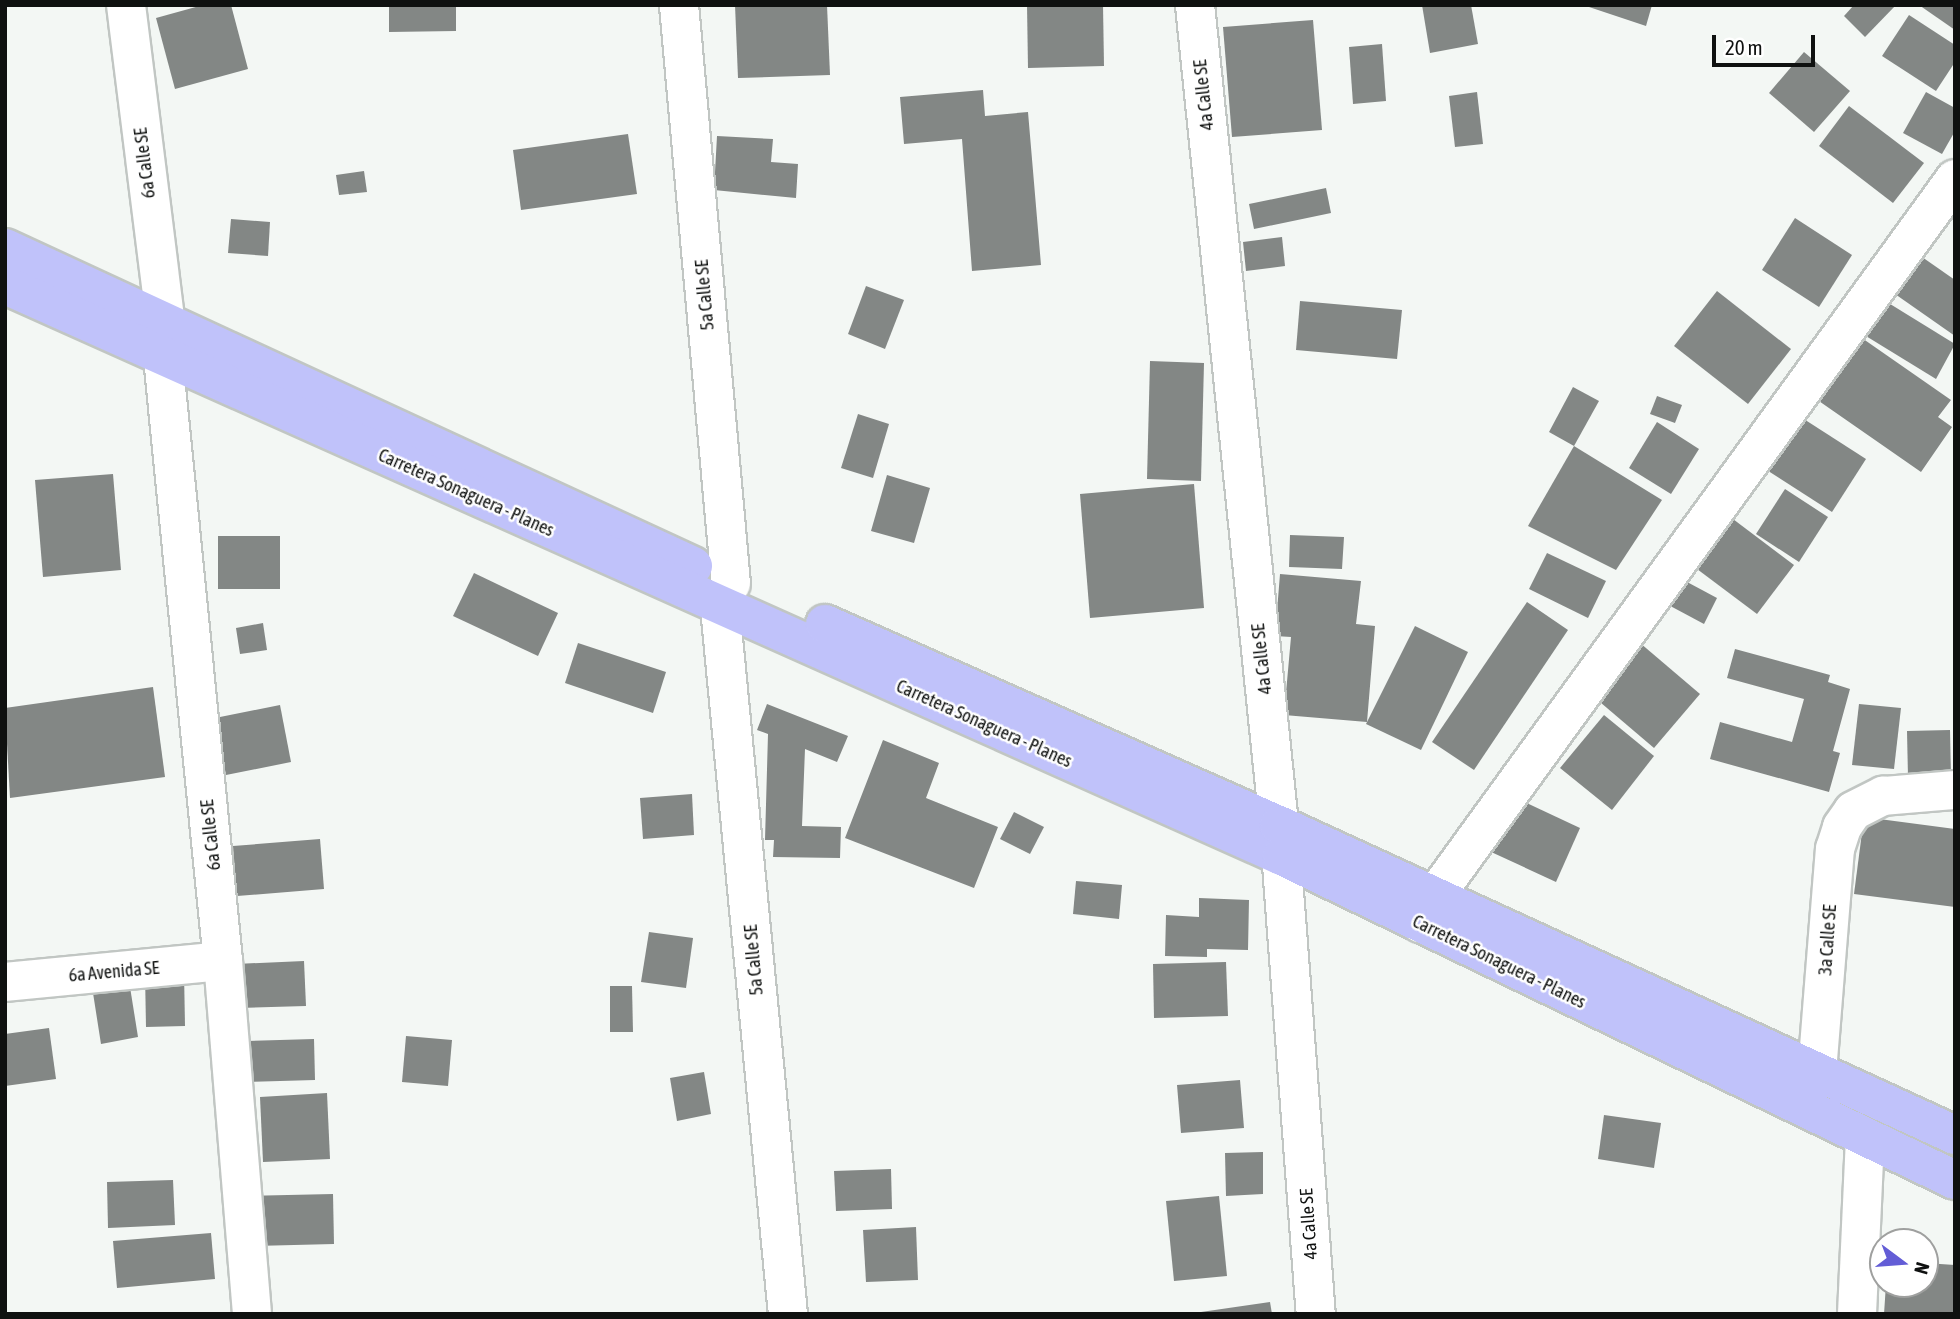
<!DOCTYPE html>
<html>
<head>
<meta charset="utf-8">
<style>
  body { margin:0 }
  #map { position:relative; width:1960px; height:1319px; overflow:hidden; background:#f3f7f4; font-family:"Asap Condensed",sans-serif }
  div>[style] { position:absolute }
  .building>* { inset:0; background:#838785 }
  .roads { filter:drop-shadow(2px 0 #c1c6c3) drop-shadow(-2px 0 #c1c6c3) drop-shadow(0 2px #c1c6c3) drop-shadow(0 -2px #c1c6c3) }
  .minor>* { height:38px; margin:-19px; padding:0 19px; transform-origin:19px; border-radius:19px; background:#fff }
  .major>* { height:38px; margin:-19px; padding:0 19px; transform-origin:19px; border-radius:19px; background:#c0c2fa }
  span { translate:-50% -50%; white-space:nowrap; text-align:center; line-height:1.15; -webkit-text-stroke:5px #fff; paint-order:stroke }
  .street-label { font-size:18px; color:#0f1110 }
  .frame { position:absolute; inset:0; border:7px solid #0f1110; pointer-events:none }
  .north { position:absolute; left:1869px; top:1228px; width:70px; height:70px; box-sizing:border-box; background:#fff; border:2px solid #9fa09f; border-radius:50%; rotate:106deg; font-size:19px; font-weight:700; line-height:28px; text-align:center; color:#0f1110 }
  .north::after { content:''; display:block; margin:auto; width:24px; height:32px; background:#635dd6; clip-path:polygon(50% 0,100% 100%,50% 72%,0 100%) }
  .scale { position:absolute; left:1712px; top:35px; width:103px; height:32px; box-sizing:border-box; border:4px solid #0f1110; border-top:0; padding-left:9px; font-size:21px; line-height:24px; white-space:nowrap; color:#0f1110; -webkit-text-stroke:5px #fff; paint-order:stroke }
</style>
</head>
<body>
<div id="map">
  <div class="building">
    <i style="clip-path:polygon(203px 5px,231px 5px,248px 69px,175px 89px,156px 18px)"></i>
    <i style="clip-path:polygon(389px 5px,456px 5px,456px 31px,389px 32px)"></i>
    <i style="clip-path:polygon(735px 5px,827px 5px,830px 75px,738px 78px)"></i>
    <i style="clip-path:polygon(1027px 5px,1103px 5px,1104px 66px,1028px 68px)"></i>
    <i style="clip-path:polygon(1422px 5px,1471px 5px,1478px 44px,1430px 53px)"></i>
    <i style="clip-path:polygon(1583px 5px,1652px 5px,1646px 26px)"></i>
    <i style="clip-path:polygon(1854px 5px,1896px 5px,1865px 37px,1844px 16px)"></i>
    <i style="clip-path:polygon(1919px 5px,1955px 5px,1955px 30px)"></i>
    <i style="clip-path:polygon(1909px 15px,1955px 45px,1955px 62px,1936px 91px,1882px 56px)"></i>
    <i style="clip-path:polygon(1313px 20px,1322px 130px,1232px 137px,1223px 27px)"></i>
    <i style="clip-path:polygon(1382px 44px,1386px 101px,1353px 104px,1349px 47px)"></i>
    <i style="clip-path:polygon(1804px 52px,1850px 91px,1814px 132px,1769px 93px)"></i>
    <i style="clip-path:polygon(983px 90px,985px 116px,1028px 112px,1041px 265px,972px 271px,962px 139px,904px 144px,900px 97px)"></i>
    <i style="clip-path:polygon(1477px 92px,1483px 144px,1455px 147px,1449px 96px)"></i>
    <i style="clip-path:polygon(1926px 92px,1955px 108px,1955px 131px,1942px 154px,1903px 133px)"></i>
    <i style="clip-path:polygon(1849px 106px,1924px 163px,1893px 203px,1819px 146px)"></i>
    <i style="clip-path:polygon(628px 134px,637px 194px,521px 210px,513px 150px)"></i>
    <i style="clip-path:polygon(717px 136px,773px 139px,771px 162px,798px 164px,796px 198px,714px 190px)"></i>
    <i style="clip-path:polygon(364px 171px,367px 192px,339px 195px,336px 175px)"></i>
    <i style="clip-path:polygon(1326px 188px,1331px 213px,1254px 229px,1249px 204px)"></i>
    <i style="clip-path:polygon(1795px 218px,1852px 255px,1819px 307px,1762px 270px)"></i>
    <i style="clip-path:polygon(231px 219px,270px 222px,268px 256px,228px 253px)"></i>
    <i style="clip-path:polygon(1282px 237px,1285px 266px,1246px 271px,1243px 242px)"></i>
    <i style="clip-path:polygon(1912px 250px,1955px 280px,1955px 336px,1885px 287px)"></i>
    <i style="clip-path:polygon(866px 286px,904px 300px,885px 349px,848px 334px)"></i>
    <i style="clip-path:polygon(1717px 291px,1791px 349px,1748px 404px,1674px 346px)"></i>
    <i style="clip-path:polygon(1882px 299px,1955px 344px,1936px 379px,1861px 333px)"></i>
    <i style="clip-path:polygon(1300px 301px,1402px 310px,1397px 359px,1296px 350px)"></i>
    <i style="clip-path:polygon(1859px 336px,1951px 400px,1938px 417px,1952px 427px,1921px 472px,1816px 399px)"></i>
    <i style="clip-path:polygon(1150px 361px,1204px 363px,1201px 481px,1147px 479px)"></i>
    <i style="clip-path:polygon(1573px 387px,1599px 401px,1574px 446px,1549px 432px)"></i>
    <i style="clip-path:polygon(1657px 396px,1682px 405px,1675px 423px,1650px 414px)"></i>
    <i style="clip-path:polygon(858px 414px,889px 424px,873px 478px,841px 468px)"></i>
    <i style="clip-path:polygon(1796px 414px,1866px 459px,1832px 512px,1762px 467px)"></i>
    <i style="clip-path:polygon(1657px 422px,1699px 449px,1671px 494px,1629px 468px)"></i>
    <i style="clip-path:polygon(1574px 446px,1662px 500px,1616px 570px,1528px 526px)"></i>
    <i style="clip-path:polygon(113px 474px,121px 570px,43px 577px,35px 480px)"></i>
    <i style="clip-path:polygon(887px 475px,930px 488px,914px 543px,871px 531px)"></i>
    <i style="clip-path:polygon(1194px 484px,1204px 608px,1090px 618px,1080px 494px)"></i>
    <i style="clip-path:polygon(1785px 489px,1828px 517px,1799px 562px,1756px 534px)"></i>
    <i style="clip-path:polygon(1725px 513px,1794px 565px,1757px 614px,1689px 563px)"></i>
    <i style="clip-path:polygon(1290px 535px,1344px 537px,1342px 569px,1289px 567px)"></i>
    <i style="clip-path:polygon(218px 536px,280px 536px,280px 589px,218px 589px)"></i>
    <i style="clip-path:polygon(1547px 553px,1606px 581px,1588px 618px,1529px 589px)"></i>
    <i style="clip-path:polygon(474px 573px,558px 613px,538px 656px,453px 616px)"></i>
    <i style="clip-path:polygon(1280px 574px,1361px 581px,1356px 624px,1375px 626px,1367px 722px,1284px 715px,1291px 637px,1275px 636px)"></i>
    <i style="clip-path:polygon(1674px 575px,1717px 598px,1704px 624px,1661px 601px)"></i>
    <i style="clip-path:polygon(1527px 602px,1568px 630px,1474px 770px,1432px 742px)"></i>
    <i style="clip-path:polygon(263px 623px,267px 650px,240px 654px,236px 628px)"></i>
    <i style="clip-path:polygon(1415px 626px,1468px 652px,1421px 750px,1366px 724px)"></i>
    <i style="clip-path:polygon(1633px 637px,1700px 694px,1654px 748px,1587px 691px)"></i>
    <i style="clip-path:polygon(578px 643px,666px 672px,653px 713px,565px 683px)"></i>
    <i style="clip-path:polygon(1735px 649px,1830px 675px,1828px 682px,1850px 689px,1833px 751px,1840px 753px,1829px 792px,1710px 759px,1720px 722px,1792px 742px,1804px 699px,1727px 678px)"></i>
    <i style="clip-path:polygon(153px 687px,165px 777px,10px 798px,5px 708px)"></i>
    <i style="clip-path:polygon(767px 704px,848px 736px,837px 762px,805px 749px,802px 826px,841px 827px,840px 858px,773px 857px,774px 840px,765px 840px,768px 734px,757px 730px)"></i>
    <i style="clip-path:polygon(1859px 704px,1901px 708px,1894px 769px,1852px 765px)"></i>
    <i style="clip-path:polygon(280px 705px,291px 762px,226px 775px,215px 718px)"></i>
    <i style="clip-path:polygon(1604px 715px,1654px 756px,1612px 810px,1560px 768px)"></i>
    <i style="clip-path:polygon(1950px 730px,1951px 777px,1908px 777px,1907px 731px)"></i>
    <i style="clip-path:polygon(883px 740px,939px 763px,926px 798px,998px 827px,974px 888px,845px 838px)"></i>
    <i style="clip-path:polygon(692px 794px,694px 835px,643px 839px,640px 798px)"></i>
    <i style="clip-path:polygon(1514px 797px,1580px 828px,1556px 882px,1489px 851px)"></i>
    <i style="clip-path:polygon(1014px 812px,1044px 827px,1030px 854px,1000px 839px)"></i>
    <i style="clip-path:polygon(1864px 817px,1955px 829px,1955px 907px,1854px 894px)"></i>
    <i style="clip-path:polygon(320px 839px,324px 889px,237px 896px,233px 846px)"></i>
    <i style="clip-path:polygon(1076px 881px,1122px 885px,1119px 919px,1073px 914px)"></i>
    <i style="clip-path:polygon(1199px 898px,1249px 900px,1248px 950px,1207px 949px,1207px 957px,1165px 956px,1166px 915px,1199px 917px)"></i>
    <i style="clip-path:polygon(649px 932px,693px 938px,686px 988px,641px 982px)"></i>
    <i style="clip-path:polygon(304px 961px,306px 1006px,238px 1008px,236px 964px)"></i>
    <i style="clip-path:polygon(1226px 962px,1228px 1016px,1154px 1018px,1153px 964px)"></i>
    <i style="clip-path:polygon(184px 972px,185px 1026px,146px 1027px,145px 973px)"></i>
    <i style="clip-path:polygon(610px 986px,632px 986px,633px 1032px,610px 1032px)"></i>
    <i style="clip-path:polygon(130px 987px,138px 1037px,101px 1044px,93px 993px)"></i>
    <i style="clip-path:polygon(49px 1028px,56px 1079px,5px 1086px,5px 1034px)"></i>
    <i style="clip-path:polygon(406px 1036px,452px 1040px,448px 1086px,402px 1082px)"></i>
    <i style="clip-path:polygon(314px 1039px,315px 1080px,247px 1082px,246px 1041px)"></i>
    <i style="clip-path:polygon(704px 1072px,711px 1114px,677px 1121px,670px 1078px)"></i>
    <i style="clip-path:polygon(1240px 1080px,1244px 1128px,1181px 1133px,1177px 1085px)"></i>
    <i style="clip-path:polygon(327px 1093px,330px 1159px,263px 1162px,260px 1097px)"></i>
    <i style="clip-path:polygon(1604px 1115px,1661px 1123px,1654px 1168px,1598px 1159px)"></i>
    <i style="clip-path:polygon(1263px 1152px,1263px 1194px,1226px 1196px,1225px 1153px)"></i>
    <i style="clip-path:polygon(891px 1169px,892px 1209px,836px 1211px,834px 1171px)"></i>
    <i style="clip-path:polygon(173px 1180px,175px 1225px,108px 1228px,107px 1182px)"></i>
    <i style="clip-path:polygon(333px 1194px,334px 1244px,249px 1246px,248px 1196px)"></i>
    <i style="clip-path:polygon(1219px 1196px,1227px 1276px,1174px 1281px,1166px 1201px)"></i>
    <i style="clip-path:polygon(916px 1227px,918px 1280px,866px 1282px,863px 1230px)"></i>
    <i style="clip-path:polygon(211px 1233px,215px 1279px,117px 1288px,113px 1241px)"></i>
    <i style="clip-path:polygon(1925px 1263px,1955px 1265px,1955px 1314px,1884px 1314px,1886px 1284px,1925px 1284px)"></i>
    <i style="clip-path:polygon(1270px 1302px,1272px 1314px,1201px 1314px,1201px 1312px)"></i>
  </div>
  <div class="roads">
    <div class="minor">
      <i style="left:126px;top:5px;width:317px;rotate:82.9deg"></i>
      <i style="left:679px;top:5px;width:581px;rotate:84.87deg"></i>
      <i style="left:1195px;top:5px;width:824px;rotate:84.15deg"></i>
      <i style="left:1279px;top:825px;width:490px;rotate:85.7deg"></i>
      <i style="left:163px;top:357px;width:607px;rotate:84.33deg"></i>
      <i style="left:223px;top:961px;width:354px;rotate:85.3deg"></i>
      <i style="left:720px;top:607px;width:710px;rotate:84.51deg"></i>
      <i style="left:1420px;top:923px;width:30px;rotate:-62deg"></i>
      <i style="left:1434px;top:897px;width:887px;rotate:-54.03deg"></i>
      <i style="left:5px;top:982px;width:219px;rotate:-5.5deg"></i>
      <i style="left:1817px;top:1072px;width:224px;rotate:-85.4deg"></i>
      <i style="left:1835px;top:849px;width:23px;rotate:-72deg"></i>
      <i style="left:1842px;top:827px;width:19px;rotate:-55deg"></i>
      <i style="left:1853px;top:811px;width:34px;rotate:-27deg"></i>
      <i style="left:1883px;top:796px;width:72px;rotate:-4.8deg"></i>
      <i style="left:1857px;top:1314px;width:175px;rotate:-87.4deg"></i>
    </div>
    <div class="major">
      <i style="left:5px;top:248px;width:758px;rotate:24.81deg"></i>
      <i style="left:5px;top:285px;width:1399px;rotate:24.09deg"></i>
      <i style="left:1282px;top:856px;width:747px;rotate:25.71deg"></i>
      <i style="left:825px;top:624px;width:497px;rotate:23.9deg"></i>
      <i style="left:1279px;top:825px;width:744px;rotate:24.64deg"></i>
    </div>
  </div>
  <div class="street-label">
    <span style="left:1204px;top:95px;rotate:-96deg">4a Calle SE</span>
    <span style="left:145px;top:163px;rotate:-97deg">6a Calle SE</span>
    <span style="left:705px;top:295px;rotate:-95deg">5a Calle SE</span>
    <span style="left:466px;top:493px;rotate:24deg">Carretera Sonaguera - Planes</span>
    <span style="left:1262px;top:659px;rotate:-96deg">4a Calle SE</span>
    <span style="left:984px;top:724px;rotate:24deg">Carretera Sonaguera - Planes</span>
    <span style="left:211px;top:835px;rotate:-96deg">6a Calle SE</span>
    <span style="left:1828px;top:940px;rotate:-86deg">3a Calle SE</span>
    <span style="left:754px;top:960px;rotate:-95deg">5a Calle SE</span>
    <span style="left:1499px;top:962px;rotate:26deg">Carretera Sonaguera - Planes</span>
    <span style="left:114px;top:972px;rotate:-5deg">6a Avenida SE</span>
    <span style="left:1309px;top:1224px;rotate:-94deg">4a Calle SE</span>
  </div>
  <div class="frame"></div>
  <div class="north">N</div>
  <div class="scale">20 m</div>
</div>
</body>
</html>
